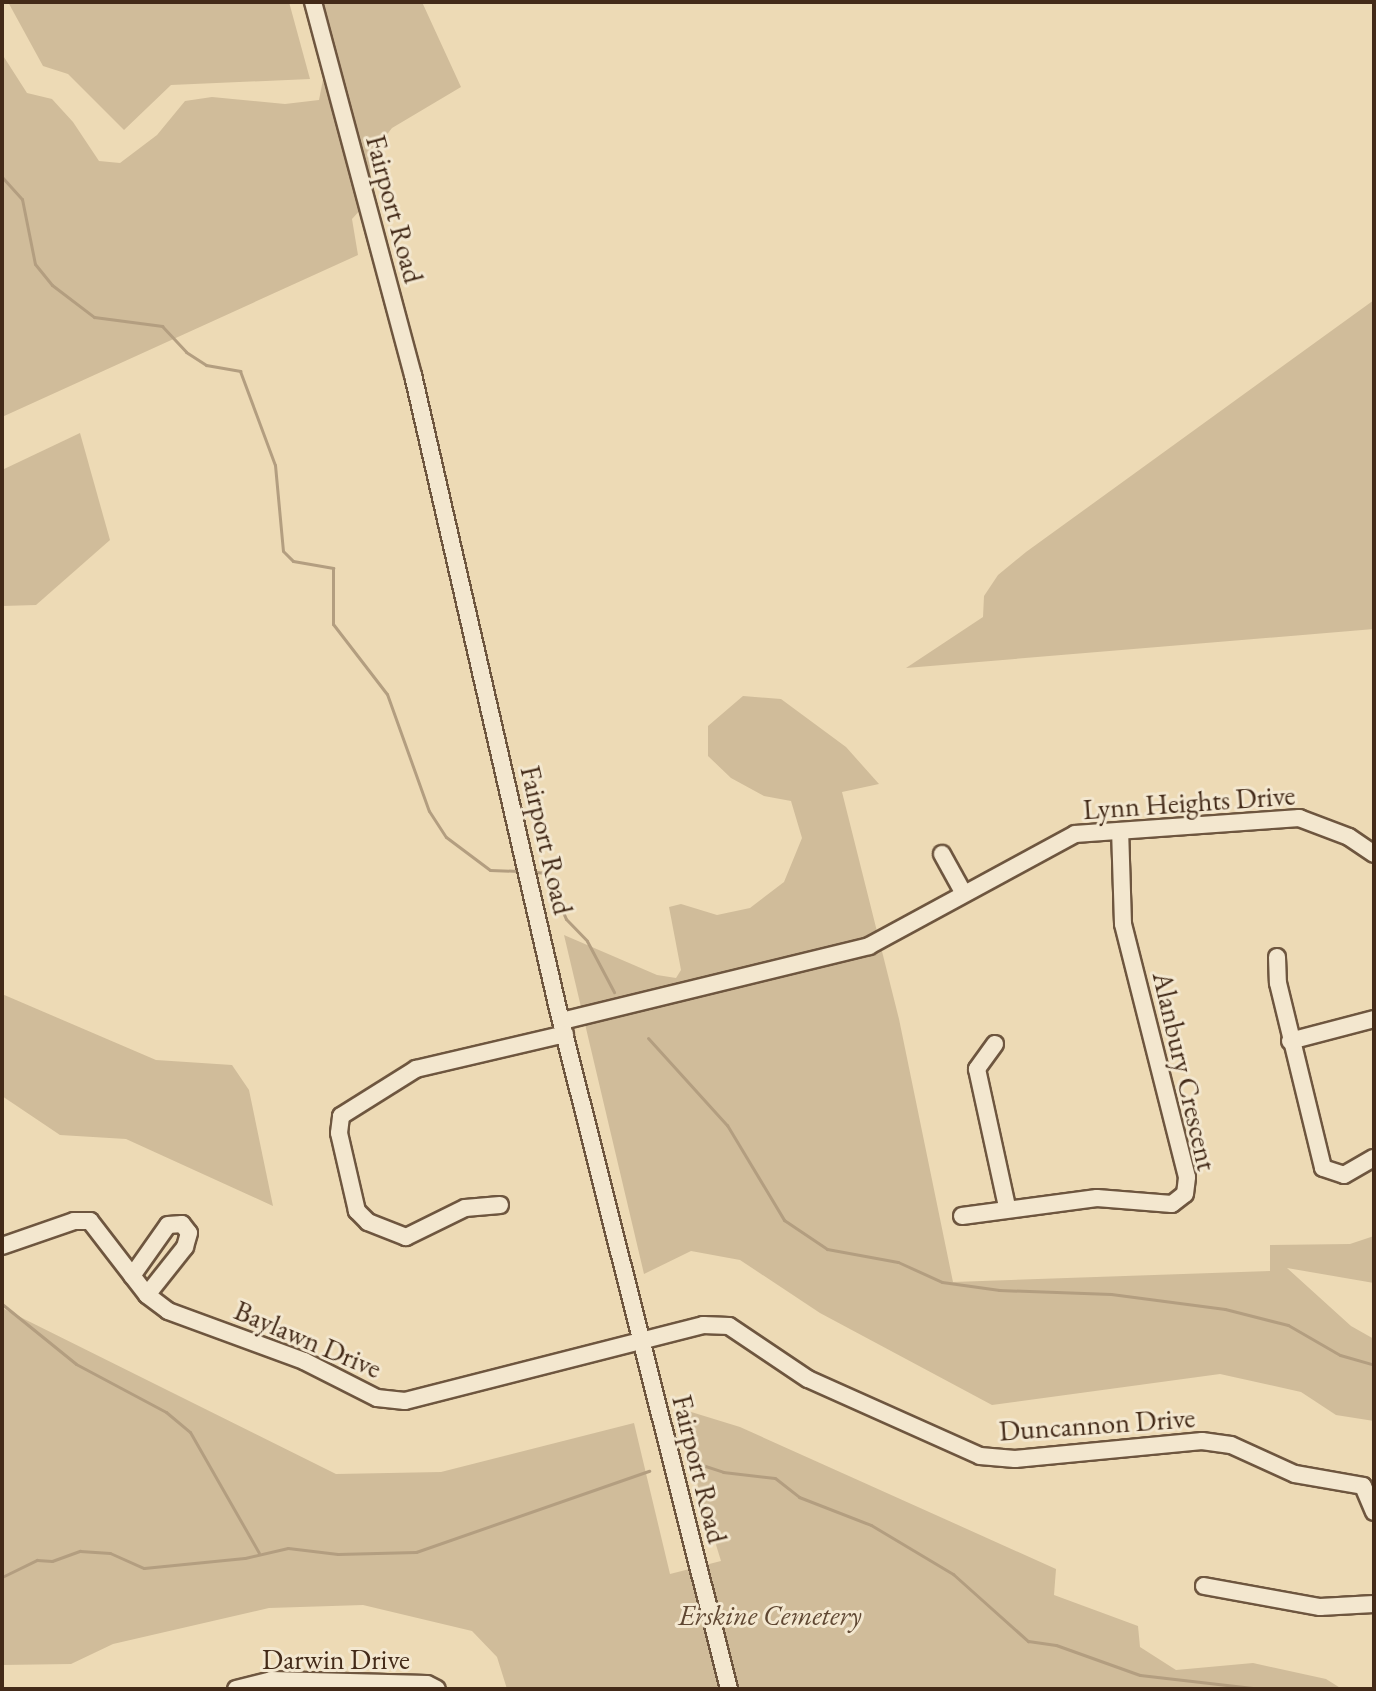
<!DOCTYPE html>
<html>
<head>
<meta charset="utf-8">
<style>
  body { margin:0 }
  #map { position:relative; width:1376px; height:1691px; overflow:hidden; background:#eddab5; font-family:"EB Garamond",serif }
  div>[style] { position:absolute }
  .green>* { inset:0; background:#d0bc9a }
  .stream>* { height:3px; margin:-1.5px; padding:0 1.5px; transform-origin:1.5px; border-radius:1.5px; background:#b39e80 }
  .roads { filter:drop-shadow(2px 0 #6e563f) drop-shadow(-2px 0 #6e563f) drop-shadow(0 2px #6e563f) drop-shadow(0 -2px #6e563f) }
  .minor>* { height:16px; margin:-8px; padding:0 8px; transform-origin:8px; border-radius:8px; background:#f3e7cf }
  span { translate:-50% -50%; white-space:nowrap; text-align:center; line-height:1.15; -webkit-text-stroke:6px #f3e7cf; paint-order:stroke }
  .street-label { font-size:28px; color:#432a18 }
  .park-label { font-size:28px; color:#5f4732; font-style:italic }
  .frame { position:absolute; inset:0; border:4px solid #432a18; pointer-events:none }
</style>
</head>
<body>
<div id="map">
  <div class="green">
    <i style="clip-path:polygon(8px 2px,289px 2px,310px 79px,171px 85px,124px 130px,68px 74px,43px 66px)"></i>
    <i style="clip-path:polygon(317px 2px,422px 2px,461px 87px,392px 128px,369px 158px,373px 196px,352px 219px,358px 255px,2px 417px,2px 54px,27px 93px,52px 99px,73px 122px,99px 161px,120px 163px,157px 135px,185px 101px,212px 97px,285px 104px,319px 100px,331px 38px)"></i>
    <i style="clip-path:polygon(1374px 300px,1374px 629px,906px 668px,983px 617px,984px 596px,998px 575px,1026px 552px)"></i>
    <i style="clip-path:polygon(80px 433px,110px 540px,36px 605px,2px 606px,2px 470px)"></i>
    <i style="clip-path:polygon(743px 696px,781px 699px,846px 747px,879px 784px,842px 792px,899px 1019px,953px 1282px,1270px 1271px,1270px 1245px,1350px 1244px,1374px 1236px,1374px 1283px,1287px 1268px,1351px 1326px,1374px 1339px,1374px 1421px,1336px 1415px,1301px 1392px,1220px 1374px,992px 1405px,820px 1313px,740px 1260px,691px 1251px,644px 1274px,564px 935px,657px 975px,676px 978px,681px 970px,669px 907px,681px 904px,717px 915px,750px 908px,784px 882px,802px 838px,791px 801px,764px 796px,731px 778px,708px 756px,708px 726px)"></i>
    <i style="clip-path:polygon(2px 994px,156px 1060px,232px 1065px,249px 1090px,273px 1206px,126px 1139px,60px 1135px,2px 1096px)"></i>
    <i style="clip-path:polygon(2px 1308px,336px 1474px,441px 1472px,634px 1423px,670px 1574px,721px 1561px,696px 1480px,688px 1411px,740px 1427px,1056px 1569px,1054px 1595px,1138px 1626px,1140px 1647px,1176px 1670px,1253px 1663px,1326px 1679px,1342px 1689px,507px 1689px,497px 1657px,472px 1631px,363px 1605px,269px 1608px,113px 1644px,71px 1664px,2px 1665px)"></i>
  </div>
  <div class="stream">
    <i style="left:2px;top:177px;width:30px;rotate:48deg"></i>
    <i style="left:22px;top:199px;width:66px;rotate:78.7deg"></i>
    <i style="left:35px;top:264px;width:27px;rotate:51deg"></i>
    <i style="left:52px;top:285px;width:53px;rotate:37.3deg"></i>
    <i style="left:94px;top:317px;width:69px;rotate:7.5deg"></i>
    <i style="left:162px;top:326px;width:35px;rotate:47deg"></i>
    <i style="left:186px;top:352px;width:24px;rotate:33deg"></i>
    <i style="left:206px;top:365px;width:35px;rotate:10deg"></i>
    <i style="left:240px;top:371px;width:100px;rotate:69.6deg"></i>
    <i style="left:275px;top:465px;width:86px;rotate:84.7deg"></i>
    <i style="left:283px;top:551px;width:14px;rotate:45deg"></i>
    <i style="left:293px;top:561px;width:41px;rotate:9.9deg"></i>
    <i style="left:333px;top:568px;width:56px;rotate:90deg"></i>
    <i style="left:333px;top:624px;width:88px;rotate:52.4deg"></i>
    <i style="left:387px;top:694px;width:124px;rotate:70.3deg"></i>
    <i style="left:429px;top:811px;width:31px;rotate:57deg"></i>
    <i style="left:446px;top:837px;width:55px;rotate:36.9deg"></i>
    <i style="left:490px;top:870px;width:29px;rotate:2deg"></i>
    <i style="left:536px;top:872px;width:10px;rotate:6deg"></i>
    <i style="left:546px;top:873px;width:50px;rotate:66.5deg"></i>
    <i style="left:566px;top:919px;width:30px;rotate:46deg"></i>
    <i style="left:587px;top:941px;width:58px;rotate:62.1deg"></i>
    <i style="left:648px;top:1038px;width:118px;rotate:47.8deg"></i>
    <i style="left:727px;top:1125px;width:111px;rotate:59deg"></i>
    <i style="left:784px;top:1220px;width:52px;rotate:34deg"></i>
    <i style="left:827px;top:1249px;width:72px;rotate:10.4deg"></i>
    <i style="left:898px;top:1262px;width:48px;rotate:24.4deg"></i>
    <i style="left:942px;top:1282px;width:58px;rotate:8deg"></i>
    <i style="left:999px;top:1290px;width:112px;rotate:2deg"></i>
    <i style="left:1111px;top:1294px;width:115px;rotate:7.5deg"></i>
    <i style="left:1225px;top:1309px;width:65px;rotate:14.3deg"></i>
    <i style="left:1288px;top:1325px;width:60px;rotate:30deg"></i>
    <i style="left:1340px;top:1355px;width:35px;rotate:16deg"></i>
    <i style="left:2px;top:1304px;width:95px;rotate:39deg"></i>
    <i style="left:76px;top:1364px;width:102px;rotate:28.1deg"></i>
    <i style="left:166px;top:1412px;width:31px;rotate:40deg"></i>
    <i style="left:190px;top:1432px;width:139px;rotate:60.3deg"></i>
    <i style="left:690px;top:1461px;width:35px;rotate:18deg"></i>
    <i style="left:723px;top:1472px;width:52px;rotate:6.6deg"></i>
    <i style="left:775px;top:1478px;width:31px;rotate:38deg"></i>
    <i style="left:799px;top:1497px;width:77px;rotate:21.3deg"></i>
    <i style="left:871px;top:1525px;width:96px;rotate:30.9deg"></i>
    <i style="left:953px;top:1574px;width:101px;rotate:41.8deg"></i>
    <i style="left:1028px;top:1641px;width:28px;rotate:8deg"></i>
    <i style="left:1056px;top:1645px;width:89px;rotate:19.7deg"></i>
    <i style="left:1140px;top:1675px;width:122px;rotate:6.6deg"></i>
    <i style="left:2px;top:1577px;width:39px;rotate:-26deg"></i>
    <i style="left:37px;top:1560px;width:15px;rotate:4deg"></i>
    <i style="left:52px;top:1561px;width:30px;rotate:-20deg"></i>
    <i style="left:80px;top:1551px;width:30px;rotate:4deg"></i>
    <i style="left:110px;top:1553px;width:37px;rotate:24deg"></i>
    <i style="left:144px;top:1568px;width:101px;rotate:-5.7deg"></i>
    <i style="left:245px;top:1558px;width:44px;rotate:-13.1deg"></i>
    <i style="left:288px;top:1548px;width:50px;rotate:6.8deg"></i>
    <i style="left:338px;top:1554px;width:78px;rotate:-1.5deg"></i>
    <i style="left:416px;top:1552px;width:247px;rotate:-19.2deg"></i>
  </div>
  <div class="roads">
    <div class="minor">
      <i style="left:313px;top:2px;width:386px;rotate:75deg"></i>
      <i style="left:413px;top:375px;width:650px;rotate:77.12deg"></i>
      <i style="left:558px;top:1009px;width:701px;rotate:75.88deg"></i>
      <i style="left:942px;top:854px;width:43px;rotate:61.1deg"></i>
      <i style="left:1277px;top:957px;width:26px;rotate:88deg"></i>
      <i style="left:1278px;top:983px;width:190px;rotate:76.3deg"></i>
      <i style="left:1323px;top:1168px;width:22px;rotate:18deg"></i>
      <i style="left:1344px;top:1175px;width:34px;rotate:-30deg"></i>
      <i style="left:562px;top:1021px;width:316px;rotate:-13.7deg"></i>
      <i style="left:869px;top:946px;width:234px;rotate:-28.5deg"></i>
      <i style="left:1075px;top:834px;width:225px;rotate:-4.1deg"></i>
      <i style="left:1299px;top:818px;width:53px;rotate:20.8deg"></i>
      <i style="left:1349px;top:837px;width:30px;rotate:34deg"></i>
      <i style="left:1290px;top:1041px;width:87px;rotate:-14.7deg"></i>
      <i style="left:995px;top:1044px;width:31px;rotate:126deg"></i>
      <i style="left:977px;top:1069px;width:141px;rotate:77.7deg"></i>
      <i style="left:500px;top:1205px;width:35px;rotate:175deg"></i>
      <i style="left:465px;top:1208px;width:66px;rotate:153.8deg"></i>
      <i style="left:406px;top:1237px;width:41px;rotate:-158.5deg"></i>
      <i style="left:368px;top:1222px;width:16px;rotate:-135deg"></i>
      <i style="left:357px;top:1211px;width:80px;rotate:-103deg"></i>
      <i style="left:339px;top:1133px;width:17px;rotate:-83deg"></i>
      <i style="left:341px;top:1116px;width:89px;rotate:-32.1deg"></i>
      <i style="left:416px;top:1069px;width:153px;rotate:-13.2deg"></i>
      <i style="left:962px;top:1216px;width:136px;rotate:-7.6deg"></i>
      <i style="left:1097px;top:1198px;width:75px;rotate:4.6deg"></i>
      <i style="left:1172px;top:1204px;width:16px;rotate:-38deg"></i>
      <i style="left:1185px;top:1194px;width:17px;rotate:-83deg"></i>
      <i style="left:1187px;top:1177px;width:261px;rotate:-104.2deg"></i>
      <i style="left:1123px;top:924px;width:93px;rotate:-91.8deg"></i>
      <i style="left:2px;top:1246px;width:76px;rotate:-19.1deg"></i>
      <i style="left:74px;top:1221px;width:16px"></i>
      <i style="left:90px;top:1221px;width:93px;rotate:52.4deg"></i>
      <i style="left:147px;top:1295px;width:26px;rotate:37deg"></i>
      <i style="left:168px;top:1311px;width:145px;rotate:20.2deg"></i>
      <i style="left:304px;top:1361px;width:82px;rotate:26.9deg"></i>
      <i style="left:377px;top:1398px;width:28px;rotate:6deg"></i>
      <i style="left:405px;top:1401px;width:308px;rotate:-14.3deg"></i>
      <i style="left:703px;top:1325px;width:26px;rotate:2deg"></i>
      <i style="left:729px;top:1326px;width:95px;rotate:33.9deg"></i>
      <i style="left:808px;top:1379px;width:188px;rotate:24.1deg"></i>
      <i style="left:980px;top:1456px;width:35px;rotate:5deg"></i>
      <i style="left:1015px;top:1459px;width:188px;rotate:-5.5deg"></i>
      <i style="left:1202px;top:1441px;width:29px;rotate:8deg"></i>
      <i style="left:1231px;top:1445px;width:70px;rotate:24.4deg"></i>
      <i style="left:1295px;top:1474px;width:69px;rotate:10deg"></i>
      <i style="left:1363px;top:1486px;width:28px;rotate:67deg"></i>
      <i style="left:132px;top:1276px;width:62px;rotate:-54.8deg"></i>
      <i style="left:168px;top:1225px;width:14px;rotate:-4deg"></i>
      <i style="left:182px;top:1224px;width:11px;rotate:52deg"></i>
      <i style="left:189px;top:1233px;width:15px;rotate:106deg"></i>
      <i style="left:185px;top:1247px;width:61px;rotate:128.4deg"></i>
      <i style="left:1204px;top:1586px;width:118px;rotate:10.3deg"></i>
      <i style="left:1320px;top:1607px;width:54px;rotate:-3.2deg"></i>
      <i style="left:236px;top:1689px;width:36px;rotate:-14deg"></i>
      <i style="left:271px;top:1680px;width:156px;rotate:1.5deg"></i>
      <i style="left:427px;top:1684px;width:11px;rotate:27deg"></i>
    </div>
  </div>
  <div class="street-label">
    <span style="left:395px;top:209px;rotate:75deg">Fairport Road</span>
    <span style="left:1189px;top:802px;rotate:-4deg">Lynn Heights Drive</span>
    <span style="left:547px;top:840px;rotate:77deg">Fairport Road</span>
    <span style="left:1185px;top:1071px;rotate:77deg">Alanbury Crescent</span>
    <span style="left:308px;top:1339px;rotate:23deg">Baylawn Drive</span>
    <span style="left:1097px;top:1424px;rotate:-4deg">Duncannon Drive</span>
    <span style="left:700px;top:1469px;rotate:76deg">Fairport Road</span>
    <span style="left:336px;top:1659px">Darwin Drive</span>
  </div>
  <div class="park-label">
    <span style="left:770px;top:1615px">Erskine Cemetery</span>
  </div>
  <div class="frame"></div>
</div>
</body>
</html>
